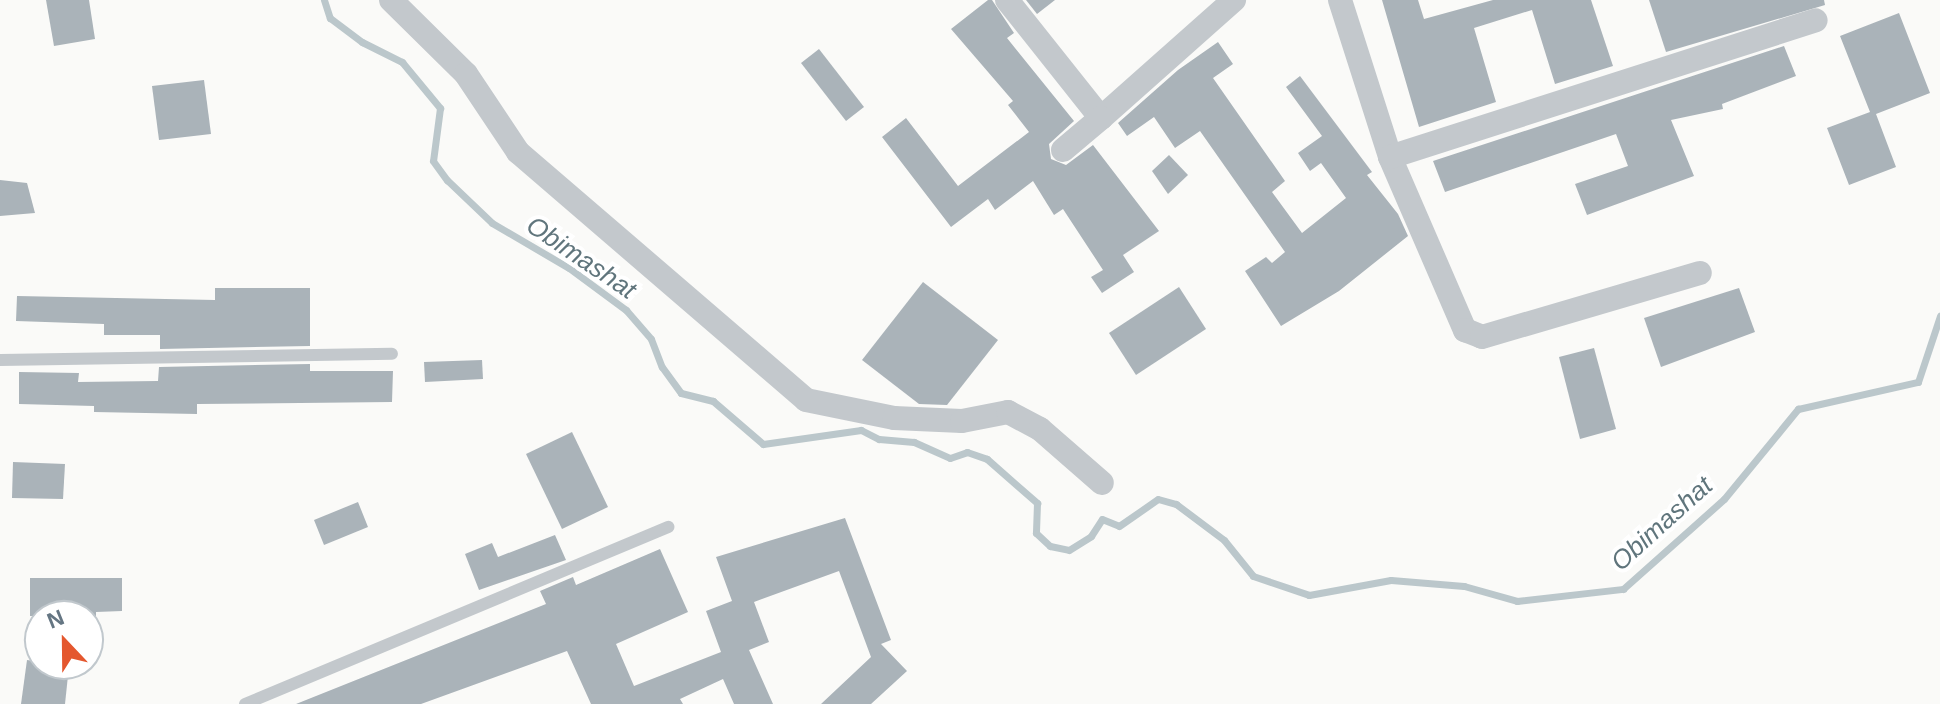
<!DOCTYPE html>
<html>
<head>
<meta charset="utf-8">
<style>
  body { margin:0 }
  #map { position:relative; width:1940px; height:704px; overflow:hidden; background:#fafaf8; font-family:Arial,sans-serif }
  div>[style] { position:absolute }
  .stream>* { height:7px; margin:-3.5px; padding:0 3.5px; transform-origin:3.5px; border-radius:3.5px; background:#bbc7cb }
  .building>* { inset:0; background:#aab3b9 }
  .service>* { height:12px; margin:-6px; padding:0 6px; transform-origin:6px; border-radius:6px; background:#c3c8cc }
  .minor>* { height:24px; margin:-12px; padding:0 12px; transform-origin:12px; border-radius:12px; background:#c3c8cc }
  span { translate:-50% -50%; white-space:nowrap; text-align:center; line-height:1.15; -webkit-text-stroke:8px #fff; paint-order:stroke }
  .water-label { font-size:26px; color:#60757c; font-style:italic }
  .north { position:absolute; left:24px; top:600px; width:80px; height:80px; box-sizing:border-box; background:#fff; border:2px solid #c1c8cd; border-radius:50%; rotate:338deg; font-size:22px; font-weight:700; line-height:32px; text-align:center; color:#657683 }
  .north::after { content:''; display:block; margin:auto; width:28px; height:36px; background:#e4572e; clip-path:polygon(50% 0,100% 100%,50% 72%,0 100%) }
</style>
</head>
<body>
<div id="map">
  <div class="stream">
    <i style="left:324px;top:0;width:19px;rotate:72deg"></i>
    <i style="left:330px;top:18px;width:40px;rotate:37deg"></i>
    <i style="left:362px;top:42px;width:45px;rotate:26.6deg"></i>
    <i style="left:402px;top:62px;width:60px;rotate:50.4deg"></i>
    <i style="left:440px;top:108px;width:53px;rotate:97.5deg"></i>
    <i style="left:433px;top:161px;width:24px;rotate:54deg"></i>
    <i style="left:447px;top:180px;width:62px;rotate:43.7deg"></i>
    <i style="left:492px;top:223px;width:89px;rotate:30.3deg"></i>
    <i style="left:569px;top:268px;width:71px;rotate:36.4deg"></i>
    <i style="left:626px;top:310px;width:38px;rotate:49deg"></i>
    <i style="left:651px;top:339px;width:30px;rotate:69deg"></i>
    <i style="left:662px;top:367px;width:32px;rotate:54deg"></i>
    <i style="left:681px;top:393px;width:33px;rotate:14deg"></i>
    <i style="left:713px;top:401px;width:66px;rotate:40.7deg"></i>
    <i style="left:763px;top:444px;width:99px;rotate:-8.1deg"></i>
    <i style="left:861px;top:430px;width:20px;rotate:27deg"></i>
    <i style="left:879px;top:439px;width:35px;rotate:5deg"></i>
    <i style="left:914px;top:442px;width:39px;rotate:24deg"></i>
    <i style="left:950px;top:458px;width:18px;rotate:-19deg"></i>
    <i style="left:967px;top:452px;width:21px;rotate:19deg"></i>
    <i style="left:987px;top:459px;width:67px;rotate:41.3deg"></i>
    <i style="left:1037px;top:503px;width:30px;rotate:92deg"></i>
    <i style="left:1036px;top:533px;width:19px;rotate:43deg"></i>
    <i style="left:1050px;top:546px;width:19px;rotate:12deg"></i>
    <i style="left:1069px;top:550px;width:26px;rotate:-32deg"></i>
    <i style="left:1091px;top:536px;width:20px;rotate:-57deg"></i>
    <i style="left:1102px;top:519px;width:18px;rotate:22deg"></i>
    <i style="left:1119px;top:526px;width:47px;rotate:-34.7deg"></i>
    <i style="left:1158px;top:499px;width:19px;rotate:16deg"></i>
    <i style="left:1176px;top:504px;width:60px;rotate:36.9deg"></i>
    <i style="left:1224px;top:540px;width:46px;rotate:51.1deg"></i>
    <i style="left:1253px;top:576px;width:59px;rotate:18.7deg"></i>
    <i style="left:1309px;top:595px;width:83px;rotate:-10.4deg"></i>
    <i style="left:1391px;top:580px;width:73px;rotate:4.7deg"></i>
    <i style="left:1464px;top:586px;width:55px;rotate:15.8deg"></i>
    <i style="left:1517px;top:601px;width:107px;rotate:-6.5deg"></i>
    <i style="left:1623px;top:589px;width:135px;rotate:-41.7deg"></i>
    <i style="left:1724px;top:499px;width:117px;rotate:-50.6deg"></i>
    <i style="left:1798px;top:409px;width:123px;rotate:-12.7deg"></i>
    <i style="left:1918px;top:382px;width:70px;rotate:-71.6deg"></i>
  </div>
  <div class="building">
    <i style="clip-path:polygon(46px 0,89px 0,95px 39px,54px 46px)"></i>
    <i style="clip-path:polygon(988px 0,992px 0,1014px 33px,1007px 38px,1074px 121px,1049px 144px,1051px 159px,1066px 165px,1093px 145px,1159px 231px,1123px 255px,1134px 272px,1102px 293px,1091px 277px,1103px 270px,1063px 209px,1054px 215px,1033px 181px,995px 210px,988px 199px,951px 227px,882px 137px,906px 118px,958px 186px,1029px 132px,1008px 105px,1013px 101px,951px 29px)"></i>
    <i style="clip-path:polygon(1026px 0,1055px 0,1037px 14px)"></i>
    <i style="clip-path:polygon(1382px 0,1418px 0,1424px 19px,1493px 0,1591px 0,1613px 66px,1555px 84px,1532px 10px,1474px 28px,1496px 102px,1419px 127px)"></i>
    <i style="clip-path:polygon(1649px 0,1824px 0,1825px 5px,1666px 52px)"></i>
    <i style="clip-path:polygon(1899px 13px,1930px 93px,1876px 114px,1896px 167px,1849px 185px,1827px 128px,1870px 112px,1840px 36px)"></i>
    <i style="clip-path:polygon(1218px 42px,1233px 64px,1213px 78px,1285px 181px,1272px 192px,1302px 233px,1346px 198px,1321px 163px,1310px 171px,1298px 153px,1322px 136px,1286px 87px,1300px 76px,1372px 172px,1367px 175px,1398px 214px,1408px 236px,1339px 291px,1281px 326px,1245px 271px,1266px 257px,1272px 263px,1285px 252px,1200px 131px,1175px 148px,1154px 117px,1127px 136px,1118px 123px,1178px 70px)"></i>
    <i style="clip-path:polygon(1784px 46px,1796px 76px,1722px 104px,1723px 109px,1671px 120px,1694px 176px,1587px 215px,1575px 184px,1628px 166px,1616px 134px,1445px 192px,1433px 161px)"></i>
    <i style="clip-path:polygon(819px 49px,864px 107px,846px 121px,801px 63px)"></i>
    <i style="clip-path:polygon(204px 80px,211px 134px,159px 140px,152px 86px)"></i>
    <i style="clip-path:polygon(1169px 155px,1188px 175px,1168px 194px,1152px 171px)"></i>
    <i style="clip-path:polygon(0 180px,27px 183px,35px 213px,0 216px)"></i>
    <i style="clip-path:polygon(923px 282px,998px 340px,947px 405px,919px 404px,862px 360px)"></i>
    <i style="clip-path:polygon(1179px 287px,1206px 329px,1136px 375px,1109px 333px)"></i>
    <i style="clip-path:polygon(215px 288px,310px 288px,310px 346px,160px 349px,160px 335px,104px 335px,104px 324px,16px 321px,17px 296px,215px 300px)"></i>
    <i style="clip-path:polygon(1739px 288px,1755px 332px,1661px 367px,1644px 318px)"></i>
    <i style="clip-path:polygon(1594px 348px,1616px 429px,1580px 439px,1559px 357px)"></i>
    <i style="clip-path:polygon(482px 360px,483px 379px,425px 382px,424px 362px)"></i>
    <i style="clip-path:polygon(310px 364px,310px 371px,393px 371px,392px 402px,197px 404px,197px 414px,94px 412px,94px 406px,19px 404px,19px 372px,79px 373px,78px 382px,158px 381px,159px 367px)"></i>
    <i style="clip-path:polygon(572px 432px,608px 507px,562px 529px,526px 454px)"></i>
    <i style="clip-path:polygon(13px 462px,65px 464px,63px 499px,12px 498px)"></i>
    <i style="clip-path:polygon(358px 502px,368px 527px,324px 545px,314px 520px)"></i>
    <i style="clip-path:polygon(845px 518px,891px 640px,881px 644px,907px 671px,871px 704px,821px 704px,871px 657px,839px 571px,754px 602px,769px 642px,749px 650px,773px 704px,734px 704px,723px 679px,680px 699px,683px 704px,591px 704px,567px 651px,421px 704px,296px 704px,546px 604px,540px 591px,573px 577px,576px 585px,660px 549px,688px 612px,616px 644px,634px 686px,721px 652px,706px 611px,732px 601px,716px 557px)"></i>
    <i style="clip-path:polygon(555px 535px,566px 560px,479px 590px,465px 554px,492px 543px,498px 557px)"></i>
    <i style="clip-path:polygon(30px 578px,122px 578px,122px 611px,96px 612px,96px 616px,30px 616px)"></i>
    <i style="clip-path:polygon(27px 660px,69px 666px,65px 704px,21px 704px)"></i>
  </div>
  <div class="service">
    <i style="left:0;top:360px;width:392px;rotate:-0.9deg"></i>
    <i style="left:245px;top:704px;width:459px;rotate:-22.7deg"></i>
  </div>
  <div class="minor">
    <i style="left:391px;top:0;width:105px;rotate:44.6deg"></i>
    <i style="left:466px;top:74px;width:94px;rotate:56.3deg"></i>
    <i style="left:518px;top:152px;width:380px;rotate:40.7deg"></i>
    <i style="left:806px;top:400px;width:90px;rotate:11.6deg"></i>
    <i style="left:894px;top:418px;width:68px;rotate:2.5deg"></i>
    <i style="left:962px;top:421px;width:47px;rotate:-11.1deg"></i>
    <i style="left:1008px;top:412px;width:36px;rotate:28deg"></i>
    <i style="left:1040px;top:429px;width:82px;rotate:41.1deg"></i>
    <i style="left:1007px;top:0;width:151px;rotate:51.5deg"></i>
    <i style="left:1101px;top:118px;width:178px;rotate:-41.6deg"></i>
    <i style="left:1340px;top:0;width:165px;rotate:72.3deg"></i>
    <i style="left:1390px;top:157px;width:189px;rotate:66.6deg"></i>
    <i style="left:1465px;top:330px;width:18px;rotate:22deg"></i>
    <i style="left:1482px;top:337px;width:227px;rotate:-16.4deg"></i>
    <i style="left:1063px;top:150px;width:50px;rotate:-40.1deg"></i>
    <i style="left:1390px;top:157px;width:447px;rotate:-17.8deg"></i>
  </div>
  <div class="water-label">
    <span style="left:581px;top:258px;rotate:34deg">Obimashat</span>
    <span style="left:1662px;top:524px;rotate:-42deg">Obimashat</span>
  </div>
  <div class="north">N</div>
</div>
</body>
</html>
